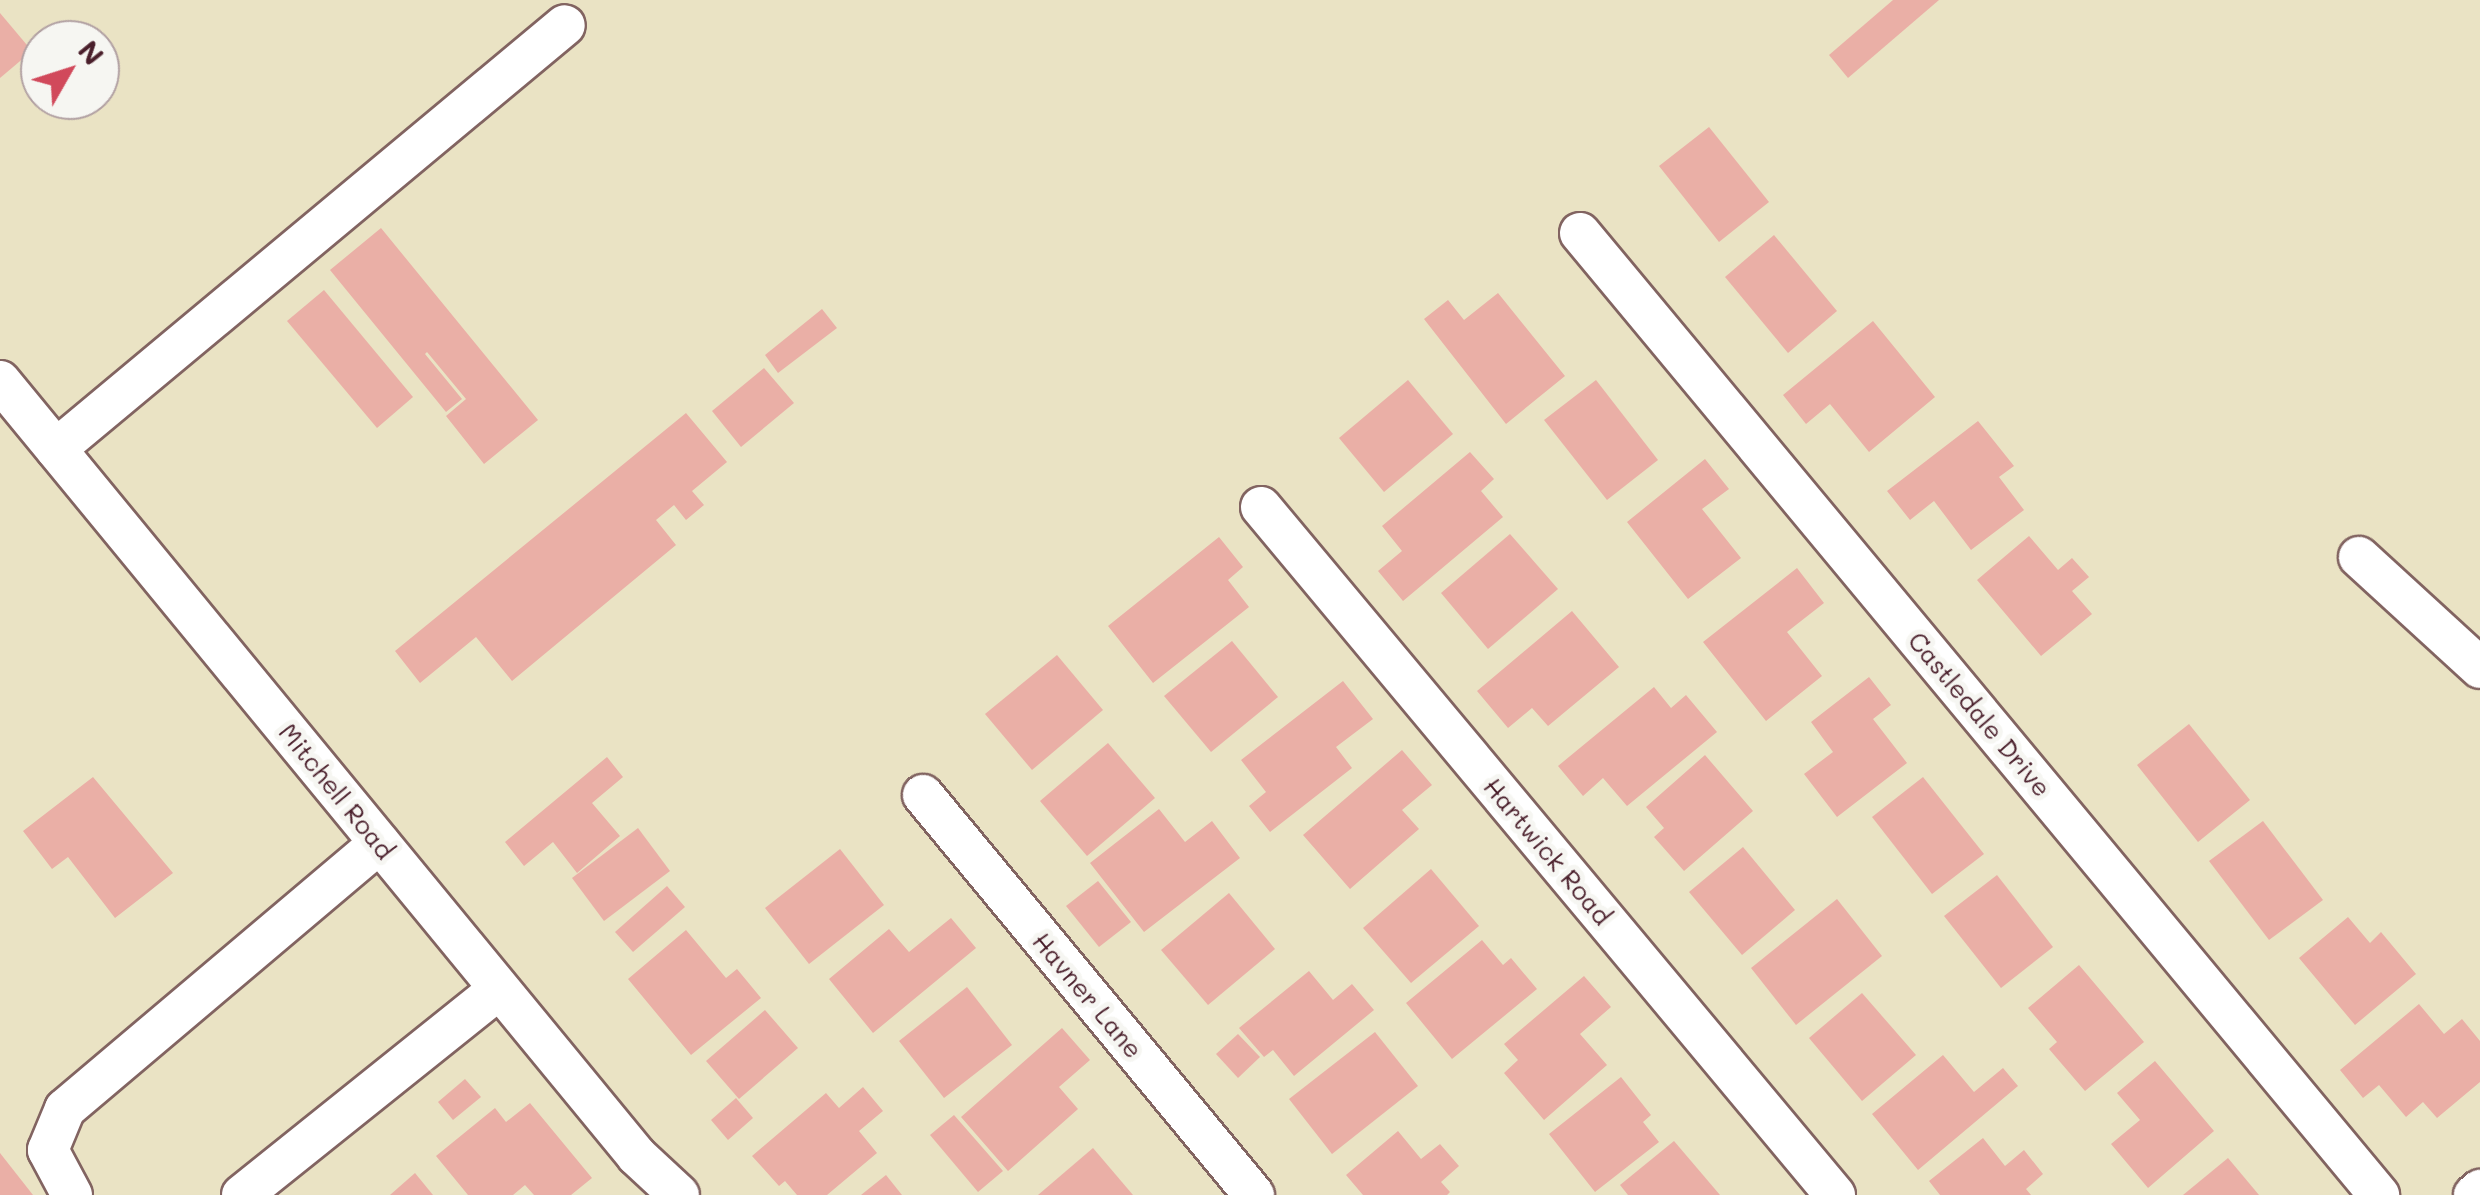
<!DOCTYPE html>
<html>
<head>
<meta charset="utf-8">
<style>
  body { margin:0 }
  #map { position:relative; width:2480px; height:1195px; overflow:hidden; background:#eae3c4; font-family:Mali,sans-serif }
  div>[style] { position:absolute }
  .building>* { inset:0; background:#eaafa6 }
  .roads { filter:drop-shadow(2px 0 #826461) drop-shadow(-2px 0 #826461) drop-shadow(0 2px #826461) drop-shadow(0 -2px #826461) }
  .minor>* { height:40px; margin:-20px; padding:0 20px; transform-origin:20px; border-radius:20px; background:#fff }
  span { translate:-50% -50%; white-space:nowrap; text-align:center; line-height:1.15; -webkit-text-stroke:10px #f6f6f2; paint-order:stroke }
  .street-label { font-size:25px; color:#4a1f2b }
  .north { position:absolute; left:20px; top:20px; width:100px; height:100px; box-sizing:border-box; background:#f6f6f2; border:2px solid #b1a0a2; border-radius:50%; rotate:51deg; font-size:28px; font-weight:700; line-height:40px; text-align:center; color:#4a1f2b }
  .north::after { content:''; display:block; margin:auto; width:35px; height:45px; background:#d1495b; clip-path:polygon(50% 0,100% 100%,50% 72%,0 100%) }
</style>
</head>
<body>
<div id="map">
  <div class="building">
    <i style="clip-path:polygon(1893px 0,1939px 0,1848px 78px,1829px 55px)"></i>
    <i style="clip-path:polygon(0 13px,32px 51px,0 78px)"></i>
    <i style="clip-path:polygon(1709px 127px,1769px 202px,1719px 242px,1659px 166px)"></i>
    <i style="clip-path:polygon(381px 228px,538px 420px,484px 464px,446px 416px,466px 399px,427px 352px,425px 354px,462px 399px,446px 412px,330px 270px)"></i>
    <i style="clip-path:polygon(1774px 235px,1837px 311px,1788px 353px,1725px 277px)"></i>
    <i style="clip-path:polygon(324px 290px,413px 397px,377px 428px,287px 321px)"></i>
    <i style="clip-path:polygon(1498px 293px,1565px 376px,1506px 424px,1424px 319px,1448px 300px,1464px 320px)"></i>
    <i style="clip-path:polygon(822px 309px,837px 328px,778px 373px,765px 355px)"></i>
    <i style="clip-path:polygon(1873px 321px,1935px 397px,1869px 452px,1830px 404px,1806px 424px,1783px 395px)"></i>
    <i style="clip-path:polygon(764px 368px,794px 403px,741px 447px,712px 411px)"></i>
    <i style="clip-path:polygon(1408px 380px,1453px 434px,1384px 492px,1339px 438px)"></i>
    <i style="clip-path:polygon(1596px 380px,1658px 460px,1607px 500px,1544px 420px)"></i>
    <i style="clip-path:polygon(686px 413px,727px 462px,692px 491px,704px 505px,686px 520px,674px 505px,656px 520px,676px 545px,512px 681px,476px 637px,420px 683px,395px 651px)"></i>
    <i style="clip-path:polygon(1978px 421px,2014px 466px,1999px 477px,2024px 510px,1971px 550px,1934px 501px,1910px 520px,1887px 491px)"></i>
    <i style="clip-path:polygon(1470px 452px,1494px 479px,1481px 491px,1503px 517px,1403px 601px,1378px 571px,1402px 551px,1382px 526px)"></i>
    <i style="clip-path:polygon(1705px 459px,1729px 489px,1702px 509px,1741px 558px,1688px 599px,1627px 522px)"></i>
    <i style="clip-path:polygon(1510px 534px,1558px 589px,1488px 649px,1441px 593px)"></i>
    <i style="clip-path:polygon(2029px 536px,2058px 570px,2072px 558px,2089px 577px,2072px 591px,2092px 614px,2041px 656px,1977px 580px)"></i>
    <i style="clip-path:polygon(1219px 537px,1243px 567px,1228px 580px,1249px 607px,1153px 683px,1108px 626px)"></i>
    <i style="clip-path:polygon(1797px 568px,1824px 603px,1787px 632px,1822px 676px,1766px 721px,1703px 642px)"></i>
    <i style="clip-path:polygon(1572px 611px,1619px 667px,1548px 726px,1532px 708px,1508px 728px,1477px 691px)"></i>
    <i style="clip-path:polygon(1232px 641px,1278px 697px,1211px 752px,1164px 696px)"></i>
    <i style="clip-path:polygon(1057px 655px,1103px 710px,1032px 770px,985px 714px)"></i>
    <i style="clip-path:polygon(1869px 677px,1891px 705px,1873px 719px,1907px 763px,1837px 817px,1804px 774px,1833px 752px,1811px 722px)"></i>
    <i style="clip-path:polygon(1343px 681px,1373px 719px,1336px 747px,1352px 768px,1270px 832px,1249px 806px,1266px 792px,1241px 760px)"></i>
    <i style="clip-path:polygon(1654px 687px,1671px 708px,1686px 695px,1717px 732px,1627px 806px,1603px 778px,1583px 796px,1558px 766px)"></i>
    <i style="clip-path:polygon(2189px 724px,2250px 800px,2198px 842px,2137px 765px)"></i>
    <i style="clip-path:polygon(1108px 743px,1155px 798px,1087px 856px,1040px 801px)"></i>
    <i style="clip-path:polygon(1402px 750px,1432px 785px,1402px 810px,1419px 829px,1350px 889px,1303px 835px)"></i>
    <i style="clip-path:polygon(1705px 755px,1753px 811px,1684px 871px,1654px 837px,1664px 828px,1646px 807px)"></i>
    <i style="clip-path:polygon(607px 757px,623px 777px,592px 803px,620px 836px,577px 873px,553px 842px,524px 866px,505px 842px)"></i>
    <i style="clip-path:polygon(93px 777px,173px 873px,115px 918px,68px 857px,52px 869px,23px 831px)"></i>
    <i style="clip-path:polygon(1923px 777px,1984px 854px,1932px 894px,1872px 817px)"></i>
    <i style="clip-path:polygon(1159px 809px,1185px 842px,1212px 821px,1240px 858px,1144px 932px,1090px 863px)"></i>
    <i style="clip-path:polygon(2263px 821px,2323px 900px,2269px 940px,2209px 861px)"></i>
    <i style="clip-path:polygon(638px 828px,670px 871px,604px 921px,572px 878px)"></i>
    <i style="clip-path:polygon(1743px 847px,1795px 910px,1742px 955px,1689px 892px)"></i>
    <i style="clip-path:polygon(840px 849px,884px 905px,809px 964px,765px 908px)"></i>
    <i style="clip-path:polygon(1431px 869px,1479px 926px,1411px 983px,1363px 928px)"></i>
    <i style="clip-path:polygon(1997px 875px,2053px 947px,2001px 988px,1944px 916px)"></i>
    <i style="clip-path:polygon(1098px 881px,1131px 922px,1099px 947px,1066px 906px)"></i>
    <i style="clip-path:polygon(667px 886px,685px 907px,633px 952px,615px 932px)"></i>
    <i style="clip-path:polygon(1229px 893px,1275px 949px,1208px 1005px,1161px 950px)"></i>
    <i style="clip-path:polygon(1837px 899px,1882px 956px,1796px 1025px,1751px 968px)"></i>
    <i style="clip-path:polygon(2348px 917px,2370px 943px,2381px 932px,2416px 974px,2355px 1025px,2299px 958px)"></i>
    <i style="clip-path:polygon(951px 918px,976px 948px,873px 1033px,829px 979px,889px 929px,909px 952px)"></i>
    <i style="clip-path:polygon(686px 930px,726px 978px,737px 969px,761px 998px,691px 1055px,628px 979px)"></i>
    <i style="clip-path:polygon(1482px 940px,1503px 965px,1511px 958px,1537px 989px,1452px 1059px,1406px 1003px)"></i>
    <i style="clip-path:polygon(2079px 965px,2144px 1042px,2085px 1091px,2049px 1049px,2057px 1042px,2028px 1008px)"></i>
    <i style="clip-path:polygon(1309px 971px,1333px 1000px,1352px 984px,1374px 1010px,1294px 1076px,1273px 1050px,1264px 1057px,1239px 1028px)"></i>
    <i style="clip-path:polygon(1584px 976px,1611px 1007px,1580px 1034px,1607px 1065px,1544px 1120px,1504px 1073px,1518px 1060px,1504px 1044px)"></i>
    <i style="clip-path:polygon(967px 987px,1012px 1045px,944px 1098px,899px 1041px)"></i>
    <i style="clip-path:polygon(1862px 993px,1916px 1055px,1862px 1101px,1809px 1038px)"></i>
    <i style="clip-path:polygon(2419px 1004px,2444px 1034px,2462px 1019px,2480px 1041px,2480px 1082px,2437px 1118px,2423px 1102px,2406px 1117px,2379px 1085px,2363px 1098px,2340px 1070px)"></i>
    <i style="clip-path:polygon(765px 1010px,798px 1048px,739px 1099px,706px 1061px)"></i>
    <i style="clip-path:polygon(1062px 1028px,1090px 1060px,1059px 1087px,1078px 1109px,1008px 1171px,961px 1117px)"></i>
    <i style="clip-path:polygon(1375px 1032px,1418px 1086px,1332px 1154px,1289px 1099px)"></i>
    <i style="clip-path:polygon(1238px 1034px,1260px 1057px,1238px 1078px,1216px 1054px)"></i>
    <i style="clip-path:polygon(1943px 1055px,1974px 1092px,2003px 1068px,2018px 1086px,1918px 1170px,1872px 1114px)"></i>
    <i style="clip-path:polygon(2155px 1061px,2214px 1131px,2148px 1188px,2111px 1144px,2140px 1120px,2117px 1093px)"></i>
    <i style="clip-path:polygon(1621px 1077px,1651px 1115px,1643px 1122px,1659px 1142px,1595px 1192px,1549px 1134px)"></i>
    <i style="clip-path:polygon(465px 1079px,481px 1097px,453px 1120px,438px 1102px)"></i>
    <i style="clip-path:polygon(863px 1087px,883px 1111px,859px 1131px,877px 1153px,827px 1195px,797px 1195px,785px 1181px,779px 1186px,752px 1156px,826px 1093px,839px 1108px)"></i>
    <i style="clip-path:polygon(736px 1098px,753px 1118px,728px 1140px,711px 1120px)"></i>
    <i style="clip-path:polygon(530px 1103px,592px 1178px,571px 1195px,534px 1195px,525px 1185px,513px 1195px,468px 1195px,436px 1156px,495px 1108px,506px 1122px)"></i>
    <i style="clip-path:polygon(954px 1115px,1003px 1171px,978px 1192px,930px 1135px)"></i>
    <i style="clip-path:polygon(1398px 1131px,1421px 1159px,1440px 1144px,1459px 1166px,1441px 1182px,1450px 1192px,1447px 1195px,1363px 1195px,1346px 1175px)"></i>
    <i style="clip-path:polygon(1983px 1138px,2005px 1166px,2024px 1150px,2043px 1174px,2026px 1189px,2031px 1195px,1940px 1195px,1929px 1181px)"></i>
    <i style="clip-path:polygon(1674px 1141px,1720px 1195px,1628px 1195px,1620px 1185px)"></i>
    <i style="clip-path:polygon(1093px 1148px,1133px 1195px,1038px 1195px)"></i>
    <i style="clip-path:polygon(0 1153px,33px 1195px,0 1195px)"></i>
    <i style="clip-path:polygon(2228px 1158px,2259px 1195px,2183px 1195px)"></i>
    <i style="clip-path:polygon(415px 1173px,433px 1195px,390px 1195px)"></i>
    <i style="clip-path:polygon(886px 1175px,902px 1195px,861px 1195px)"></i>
  </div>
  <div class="roads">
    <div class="minor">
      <i style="left:1580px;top:233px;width:1251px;rotate:50.29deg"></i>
      <i style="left:0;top:381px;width:1003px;rotate:50.58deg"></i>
      <i style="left:637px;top:1156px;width:57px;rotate:42.9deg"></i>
      <i style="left:56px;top:449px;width:662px;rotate:-39.79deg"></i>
      <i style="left:1261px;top:507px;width:896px;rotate:50.16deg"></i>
      <i style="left:2359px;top:557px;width:164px;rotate:42.5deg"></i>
      <i style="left:923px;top:795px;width:519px;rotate:50.39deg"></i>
      <i style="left:72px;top:1195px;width:51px;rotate:-118.1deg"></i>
      <i style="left:48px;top:1150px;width:44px;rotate:-67.5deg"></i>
      <i style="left:65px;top:1109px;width:412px;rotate:-40.2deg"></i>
      <i style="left:242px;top:1195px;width:329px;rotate:-38.7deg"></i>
      <i style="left:2474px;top:1195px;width:8px;rotate:-40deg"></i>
    </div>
  </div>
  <div class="street-label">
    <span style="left:1980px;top:714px;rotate:50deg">Castledale Drive</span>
    <span style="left:337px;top:791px;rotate:51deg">Mitchell Road</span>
    <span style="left:1548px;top:851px;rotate:50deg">Hartwick Road</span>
    <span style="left:1088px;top:995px;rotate:50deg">Havner Lane</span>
  </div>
  <div class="north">N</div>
</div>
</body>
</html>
